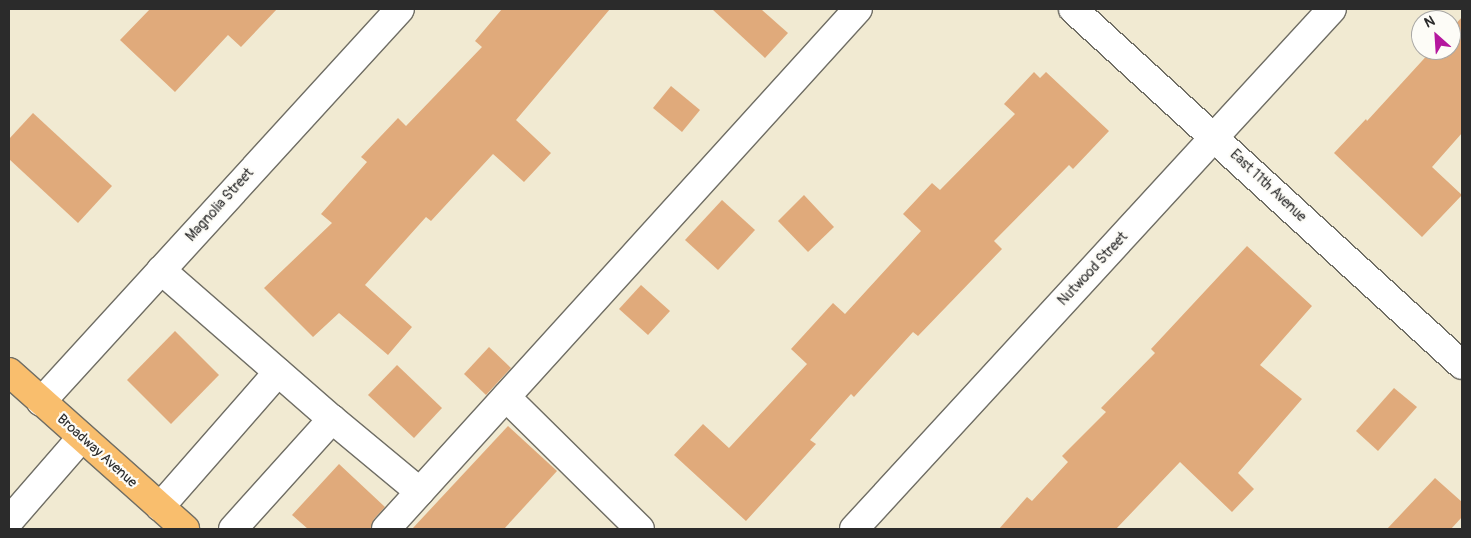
<!DOCTYPE html>
<html>
<head>
<meta charset="utf-8">
<style>
  body { margin:0 }
  #map { position:relative; width:1471px; height:538px; overflow:hidden; background:#f1ead2; font-family:Pangolin,sans-serif }
  div>[style] { position:absolute }
  .building>* { inset:0; background:#e0aa7b }
  .roads { filter:drop-shadow(1px 0 #706e65) drop-shadow(-1px 0 #706e65) drop-shadow(0 1px #706e65) drop-shadow(0 -1px #706e65) }
  .minor>* { height:28px; margin:-14px; padding:0 14px; transform-origin:14px; border-radius:14px; background:#fff }
  .major>* { height:28px; margin:-14px; padding:0 14px; transform-origin:14px; border-radius:14px; background:#f9be6d }
  span { translate:-50% -50%; white-space:nowrap; text-align:center; line-height:1.15; -webkit-text-stroke:4.5px #fdfcf7; paint-order:stroke }
  .street-label { font-size:14px; color:#2b2b2b }
  .frame { position:absolute; inset:0; border:10px solid #2b2b2b; pointer-events:none }
  .north { position:absolute; left:1411px; top:10px; width:50px; height:50px; box-sizing:border-box; background:#fdfcf7; border:1px solid #a9a8a5; border-radius:50%; rotate:334deg; font-size:14px; font-weight:700; line-height:20px; text-align:center; color:#2b2b2b }
  .north::after { content:''; display:block; margin:auto; width:18px; height:22px; background:#b5179e; clip-path:polygon(50% 0,100% 100%,50% 72%,0 100%) }
</style>
</head>
<body>
<div id="map">
  <div class="building">
    <i style="clip-path:polygon(150px 9px,277px 9px,241px 47px,228px 35px,175px 92px,120px 40px)"></i>
    <i style="clip-path:polygon(502px 9px,610px 9px,516px 120px,551px 153px,524px 182px,493px 154px,431px 221px,426px 217px,365px 285px,412px 327px,388px 355px,339px 313px,313px 337px,264px 288px,332px 223px,321px 214px,367px 162px,361px 157px,398px 118px,406px 126px,482px 47px,475px 41px)"></i>
    <i style="clip-path:polygon(712px 9px,761px 9px,788px 33px,765px 58px)"></i>
    <i style="clip-path:polygon(1462px 17px,1462px 133px,1432px 167px,1462px 195px,1422px 237px,1334px 153px,1366px 119px,1367px 121px,1432px 50px,1451px 50px,1451px 29px)"></i>
    <i style="clip-path:polygon(1034px 72px,1040px 78px,1046px 72px,1109px 131px,1073px 169px,1069px 165px,994px 241px,1002px 249px,918px 336px,913px 332px,854px 397px,851px 394px,810px 440px,816px 444px,746px 521px,674px 455px,703px 424px,729px 448px,807px 364px,791px 349px,833px 303px,845px 314px,921px 231px,903px 214px,932px 183px,940px 190px,1015px 114px,1004px 104px)"></i>
    <i style="clip-path:polygon(671px 86px,700px 110px,682px 132px,653px 108px)"></i>
    <i style="clip-path:polygon(33px 113px,112px 186px,78px 223px,9px 159px,9px 139px)"></i>
    <i style="clip-path:polygon(804px 195px,834px 227px,808px 252px,778px 221px)"></i>
    <i style="clip-path:polygon(722px 200px,755px 230px,718px 270px,685px 240px)"></i>
    <i style="clip-path:polygon(1247px 246px,1312px 306px,1260px 365px,1302px 399px,1238px 473px,1254px 489px,1232px 512px,1180px 462px,1116px 529px,999px 529px,1027px 497px,1032px 501px,1068px 462px,1062px 456px,1106px 412px,1101px 408px,1155px 353px,1151px 349px)"></i>
    <i style="clip-path:polygon(641px 285px,670px 311px,648px 335px,619px 309px)"></i>
    <i style="clip-path:polygon(175px 331px,219px 375px,171px 424px,127px 380px)"></i>
    <i style="clip-path:polygon(489px 347px,511px 368px,486px 395px,464px 374px)"></i>
    <i style="clip-path:polygon(397px 365px,442px 408px,414px 438px,368px 395px)"></i>
    <i style="clip-path:polygon(1394px 388px,1417px 407px,1378px 451px,1356px 431px)"></i>
    <i style="clip-path:polygon(508px 426px,557px 471px,504px 529px,412px 529px)"></i>
    <i style="clip-path:polygon(339px 464px,385px 507px,374px 519px,371px 529px,308px 529px,292px 515px)"></i>
    <i style="clip-path:polygon(1435px 478px,1462px 502px,1462px 517px,1451px 529px,1387px 529px)"></i>
  </div>
  <div class="roads">
    <div class="minor">
      <i style="left:1073px;top:9px;width:527px;rotate:42.46deg"></i>
      <i style="left:161px;top:270px;width:227px;rotate:41.1deg"></i>
      <i style="left:506px;top:397px;width:188px;rotate:44.6deg"></i>
      <i style="left:41px;top:402px;width:532px;rotate:-47.59deg"></i>
      <i style="left:160px;top:507px;width:179px;rotate:-48.8deg"></i>
      <i style="left:9px;top:521px;width:111px;rotate:-49deg"></i>
      <i style="left:233px;top:529px;width:148px;rotate:-48deg"></i>
      <i style="left:332px;top:419px;width:114px;rotate:39.7deg"></i>
      <i style="left:386px;top:529px;width:702px;rotate:-47.77deg"></i>
      <i style="left:854px;top:529px;width:706px;rotate:-47.41deg"></i>
    </div>
    <div class="major">
      <i style="left:9px;top:372px;width:236px;rotate:41.7deg"></i>
    </div>
  </div>
  <div class="street-label">
    <span style="left:1268px;top:186px;rotate:43deg">East 11th Avenue</span>
    <span style="left:220px;top:205px;rotate:-48deg">Magnolia Street</span>
    <span style="left:1093px;top:269px;rotate:-47deg">Nutwood Street</span>
    <span style="left:97px;top:451px;rotate:42deg">Broadway Avenue</span>
  </div>
  <div class="frame"></div>
  <div class="north">N</div>
</div>
</body>
</html>
